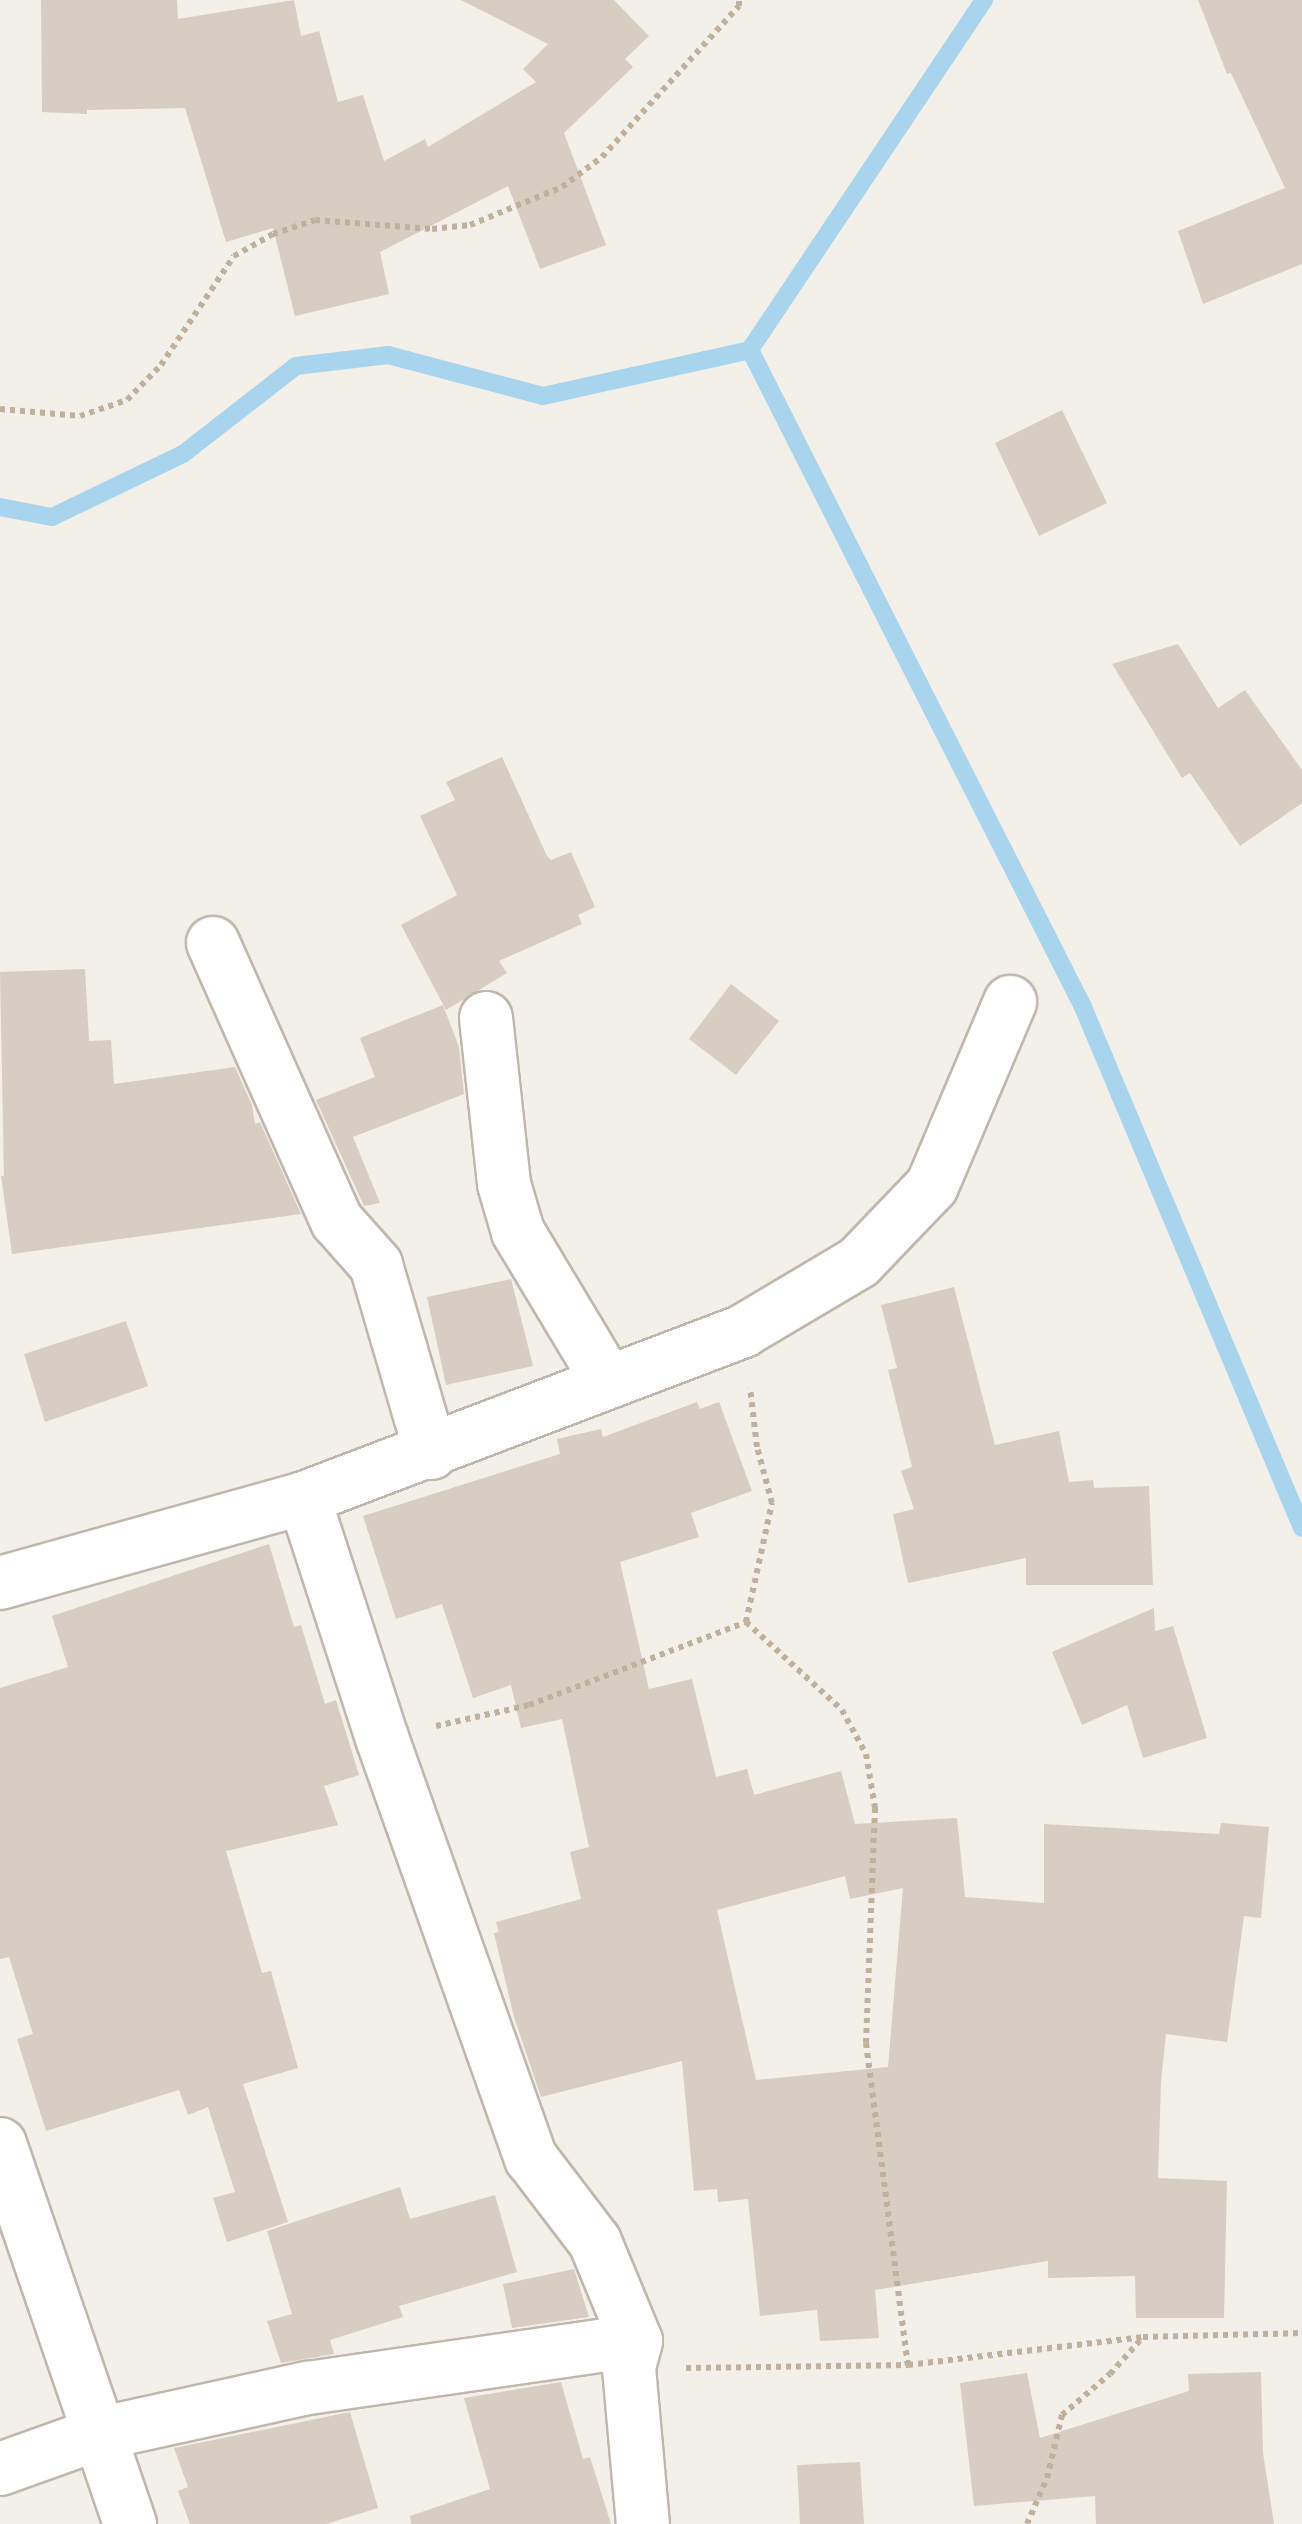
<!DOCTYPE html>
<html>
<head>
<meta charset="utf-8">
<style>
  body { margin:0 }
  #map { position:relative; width:1302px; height:2524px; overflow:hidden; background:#f3efe9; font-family:"IBM Plex Sans",sans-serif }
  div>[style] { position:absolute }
  .stream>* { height:18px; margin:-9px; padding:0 9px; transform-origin:9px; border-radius:9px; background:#a8d5ed }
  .building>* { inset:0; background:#d8cdc1 }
  .path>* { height:6px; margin-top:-3px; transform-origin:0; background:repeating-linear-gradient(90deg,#c0b19d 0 5px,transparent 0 10px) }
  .roads { filter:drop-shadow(2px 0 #bfb7ab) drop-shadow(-2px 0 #bfb7ab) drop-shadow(0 2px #bfb7ab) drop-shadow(0 -2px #bfb7ab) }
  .street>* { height:52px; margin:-26px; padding:0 26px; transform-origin:26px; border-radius:26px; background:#fff }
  span { translate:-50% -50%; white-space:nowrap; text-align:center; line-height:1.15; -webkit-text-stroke:10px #fff; paint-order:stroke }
</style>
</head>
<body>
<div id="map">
  <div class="stream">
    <i style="left:984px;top:0;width:421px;rotate:123.8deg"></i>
    <i style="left:750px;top:350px;width:737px;rotate:63.12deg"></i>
    <i style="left:1083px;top:1007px;width:565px;rotate:67.2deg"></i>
    <i style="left:0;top:507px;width:53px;rotate:10.9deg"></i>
    <i style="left:52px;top:517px;width:145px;rotate:-25.7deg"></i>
    <i style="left:183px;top:454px;width:143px;rotate:-37.9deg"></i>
    <i style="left:296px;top:366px;width:93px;rotate:-6.8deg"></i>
    <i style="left:388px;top:355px;width:160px;rotate:14.8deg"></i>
    <i style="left:543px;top:396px;width:212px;rotate:-12.5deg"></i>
  </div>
  <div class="building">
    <i style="clip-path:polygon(41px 0,177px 0,178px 19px,294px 0,301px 36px,319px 31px,338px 102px,363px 95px,384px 161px,425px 139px,428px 147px,536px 82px,523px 69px,548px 44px,461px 0,614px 0,649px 36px,625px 59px,633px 67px,564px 133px,606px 245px,540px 269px,508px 186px,380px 252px,389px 294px,295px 316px,273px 228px,226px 242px,185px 108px,87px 110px,87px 114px,42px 112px)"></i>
    <i style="clip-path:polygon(1198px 0,1302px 0,1302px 264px,1203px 304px,1178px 231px,1285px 188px,1231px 73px,1227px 74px)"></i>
    <i style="clip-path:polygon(1062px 410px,1107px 503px,1039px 536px,995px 443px)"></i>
    <i style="clip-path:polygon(1178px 644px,1218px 708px,1245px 690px,1302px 770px,1302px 803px,1240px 846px,1190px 773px,1182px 778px,1112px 664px)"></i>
    <i style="clip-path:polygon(502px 757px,547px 856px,551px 860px,571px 852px,595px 907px,578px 915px,582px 924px,499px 961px,507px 973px,446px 1010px,401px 925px,457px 895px,420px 816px,455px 800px,446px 782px)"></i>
    <i style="clip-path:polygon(85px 969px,89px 1041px,111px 1040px,114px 1084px,235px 1067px,252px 1105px,255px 1124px,260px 1122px,301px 1214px,12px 1254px,1px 1176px,4px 1176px,0 972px)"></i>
    <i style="clip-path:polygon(731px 984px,779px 1021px,736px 1075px,689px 1039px)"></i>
    <i style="clip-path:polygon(443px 1005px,459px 1047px,464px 1094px,353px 1137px,380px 1203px,364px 1206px,316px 1100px,375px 1077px,360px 1038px)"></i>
    <i style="clip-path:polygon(511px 1279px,533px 1366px,446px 1385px,427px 1297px)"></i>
    <i style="clip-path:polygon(954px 1287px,995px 1445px,1059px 1431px,1069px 1482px,1093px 1480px,1094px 1488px,1149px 1486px,1153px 1585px,1026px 1585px,1026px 1558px,908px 1583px,893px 1514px,914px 1509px,901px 1471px,912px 1467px,888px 1370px,897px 1368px,881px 1305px)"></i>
    <i style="clip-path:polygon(126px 1321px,148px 1386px,45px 1422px,24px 1354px)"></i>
    <i style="clip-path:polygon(evenodd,697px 1402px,700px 1409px,719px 1402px,752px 1491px,691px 1513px,699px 1537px,620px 1562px,649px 1689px,692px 1679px,716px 1777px,747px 1769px,754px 1795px,841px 1771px,855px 1824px,957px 1818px,965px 1897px,1044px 1903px,1044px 1824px,1219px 1834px,1221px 1823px,1269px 1827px,1261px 1918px,1244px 1916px,1227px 2042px,1166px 2034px,1161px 2082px,1158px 2178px,1227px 2181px,1224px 2318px,1136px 2318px,1135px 2276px,1048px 2278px,1048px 2261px,875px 2290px,879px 2338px,820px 2341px,817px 2310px,760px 2316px,748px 2199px,718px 2202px,717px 2189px,694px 2191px,682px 2061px,541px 2097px,514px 2017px,494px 1933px,499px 1932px,496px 1922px,581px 1899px,570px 1852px,589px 1847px,562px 1719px,521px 1728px,511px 1685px,473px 1698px,442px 1604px,396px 1619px,363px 1516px,560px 1454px,557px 1439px,601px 1429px,603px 1437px,697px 1402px,845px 1876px,850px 1899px,903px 1888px,888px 2067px,756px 2080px,717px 1910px,845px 1876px)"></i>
    <i style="clip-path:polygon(269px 1544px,294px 1627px,301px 1625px,325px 1704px,336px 1700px,359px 1775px,324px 1786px,338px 1825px,226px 1851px,262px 1973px,271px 1971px,298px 2068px,243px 2084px,288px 2222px,227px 2242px,213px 2198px,235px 2192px,208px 2107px,188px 2115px,179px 2090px,46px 2131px,17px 2039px,33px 2034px,9px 1957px,0 1959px,0 1688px,68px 1667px,52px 1616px)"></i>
    <i style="clip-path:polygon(1154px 1608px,1155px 1631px,1173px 1626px,1207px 1738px,1143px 1758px,1127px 1705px,1082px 1725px,1052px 1652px)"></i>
    <i style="clip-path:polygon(400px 2187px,410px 2219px,495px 2195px,517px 2272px,399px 2306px,403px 2317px,330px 2340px,334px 2354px,281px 2363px,267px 2321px,292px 2314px,267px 2231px)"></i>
    <i style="clip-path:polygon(574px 2269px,589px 2317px,512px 2328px,503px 2284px)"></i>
    <i style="clip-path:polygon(1261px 2372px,1263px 2453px,1274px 2524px,1096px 2524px,1095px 2496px,974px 2506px,960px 2383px,1027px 2373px,1040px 2438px,1189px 2391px,1188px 2374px)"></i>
    <i style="clip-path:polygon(561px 2382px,583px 2459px,590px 2457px,611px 2524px,411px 2524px,410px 2516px,490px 2489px,464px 2398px)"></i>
    <i style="clip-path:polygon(350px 2412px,378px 2508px,326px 2524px,190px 2524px,178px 2491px,188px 2487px,174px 2448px)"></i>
    <i style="clip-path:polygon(860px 2462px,864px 2524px,800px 2524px,797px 2465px)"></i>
  </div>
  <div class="path">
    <i style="left:0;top:409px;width:80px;rotate:5deg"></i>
    <i style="left:80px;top:416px;width:50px;rotate:-18.8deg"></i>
    <i style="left:127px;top:400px;width:49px;rotate:-45.8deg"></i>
    <i style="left:161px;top:365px;width:131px;rotate:-56.2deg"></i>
    <i style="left:234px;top:256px;width:45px;rotate:-29.4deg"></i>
    <i style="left:273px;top:234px;width:44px;rotate:-18.4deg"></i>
    <i style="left:315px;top:220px;width:117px;rotate:4.4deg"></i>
    <i style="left:432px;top:229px;width:38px;rotate:-6deg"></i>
    <i style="left:470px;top:225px;width:100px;rotate:-22.4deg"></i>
    <i style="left:562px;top:187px;width:50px;rotate:-36.9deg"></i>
    <i style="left:602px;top:157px;width:204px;rotate:-47.8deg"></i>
    <i style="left:739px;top:6px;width:6px;rotate:-90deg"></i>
    <i style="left:746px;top:1622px;width:130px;rotate:42.5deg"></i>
    <i style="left:842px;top:1710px;width:50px;rotate:61.4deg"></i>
    <i style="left:866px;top:1754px;width:55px;rotate:80.5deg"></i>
    <i style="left:875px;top:1808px;width:235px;rotate:92.2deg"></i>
    <i style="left:866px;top:2043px;width:325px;rotate:82.6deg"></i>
    <i style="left:436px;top:1726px;width:95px;rotate:-12.7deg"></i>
    <i style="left:529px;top:1705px;width:232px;rotate:-20.9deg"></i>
    <i style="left:746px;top:1622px;width:122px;rotate:-77.7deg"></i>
    <i style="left:772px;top:1503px;width:58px;rotate:-105deg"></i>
    <i style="left:757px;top:1447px;width:60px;rotate:-96.7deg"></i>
    <i style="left:686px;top:2368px;width:222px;rotate:-0.8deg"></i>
    <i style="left:908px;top:2365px;width:237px;rotate:-6.8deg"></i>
    <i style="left:1143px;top:2337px;width:159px;rotate:-1.4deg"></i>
    <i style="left:1027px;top:2524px;width:50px;rotate:-66.5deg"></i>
    <i style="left:1047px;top:2478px;width:65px;rotate:-76.6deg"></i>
    <i style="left:1062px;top:2415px;width:63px;rotate:-40.5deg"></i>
    <i style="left:1110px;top:2374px;width:50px;rotate:-48.3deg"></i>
  </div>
  <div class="roads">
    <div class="street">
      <i style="left:213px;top:943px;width:304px;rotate:66deg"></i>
      <i style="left:337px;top:1221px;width:59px;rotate:48.4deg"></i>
      <i style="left:376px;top:1265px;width:196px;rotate:73.7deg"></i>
      <i style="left:486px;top:1018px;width:167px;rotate:83.8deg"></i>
      <i style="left:504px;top:1184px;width:50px;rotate:73.7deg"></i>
      <i style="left:518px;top:1232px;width:175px;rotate:59deg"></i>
      <i style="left:304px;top:1498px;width:252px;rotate:72deg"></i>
      <i style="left:382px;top:1738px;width:446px;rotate:70.5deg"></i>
      <i style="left:531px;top:2158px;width:106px;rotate:52.7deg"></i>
      <i style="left:595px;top:2242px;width:107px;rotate:67.5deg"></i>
      <i style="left:636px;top:2341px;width:28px;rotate:105deg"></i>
      <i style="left:629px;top:2368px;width:157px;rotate:84.9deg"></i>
      <i style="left:0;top:1583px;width:316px;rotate:-15.6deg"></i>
      <i style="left:304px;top:1498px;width:470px;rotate:-20.8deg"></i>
      <i style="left:743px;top:1331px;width:135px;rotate:-30.7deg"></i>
      <i style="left:859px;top:1262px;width:105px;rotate:-46.2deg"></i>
      <i style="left:932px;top:1186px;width:200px;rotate:-67deg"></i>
      <i style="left:0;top:2144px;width:402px;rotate:71.1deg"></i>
      <i style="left:0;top:2469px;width:104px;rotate:-19.7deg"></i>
      <i style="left:98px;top:2434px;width:215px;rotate:-12.4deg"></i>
      <i style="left:308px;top:2388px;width:331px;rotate:-8.2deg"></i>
    </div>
  </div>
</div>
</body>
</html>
